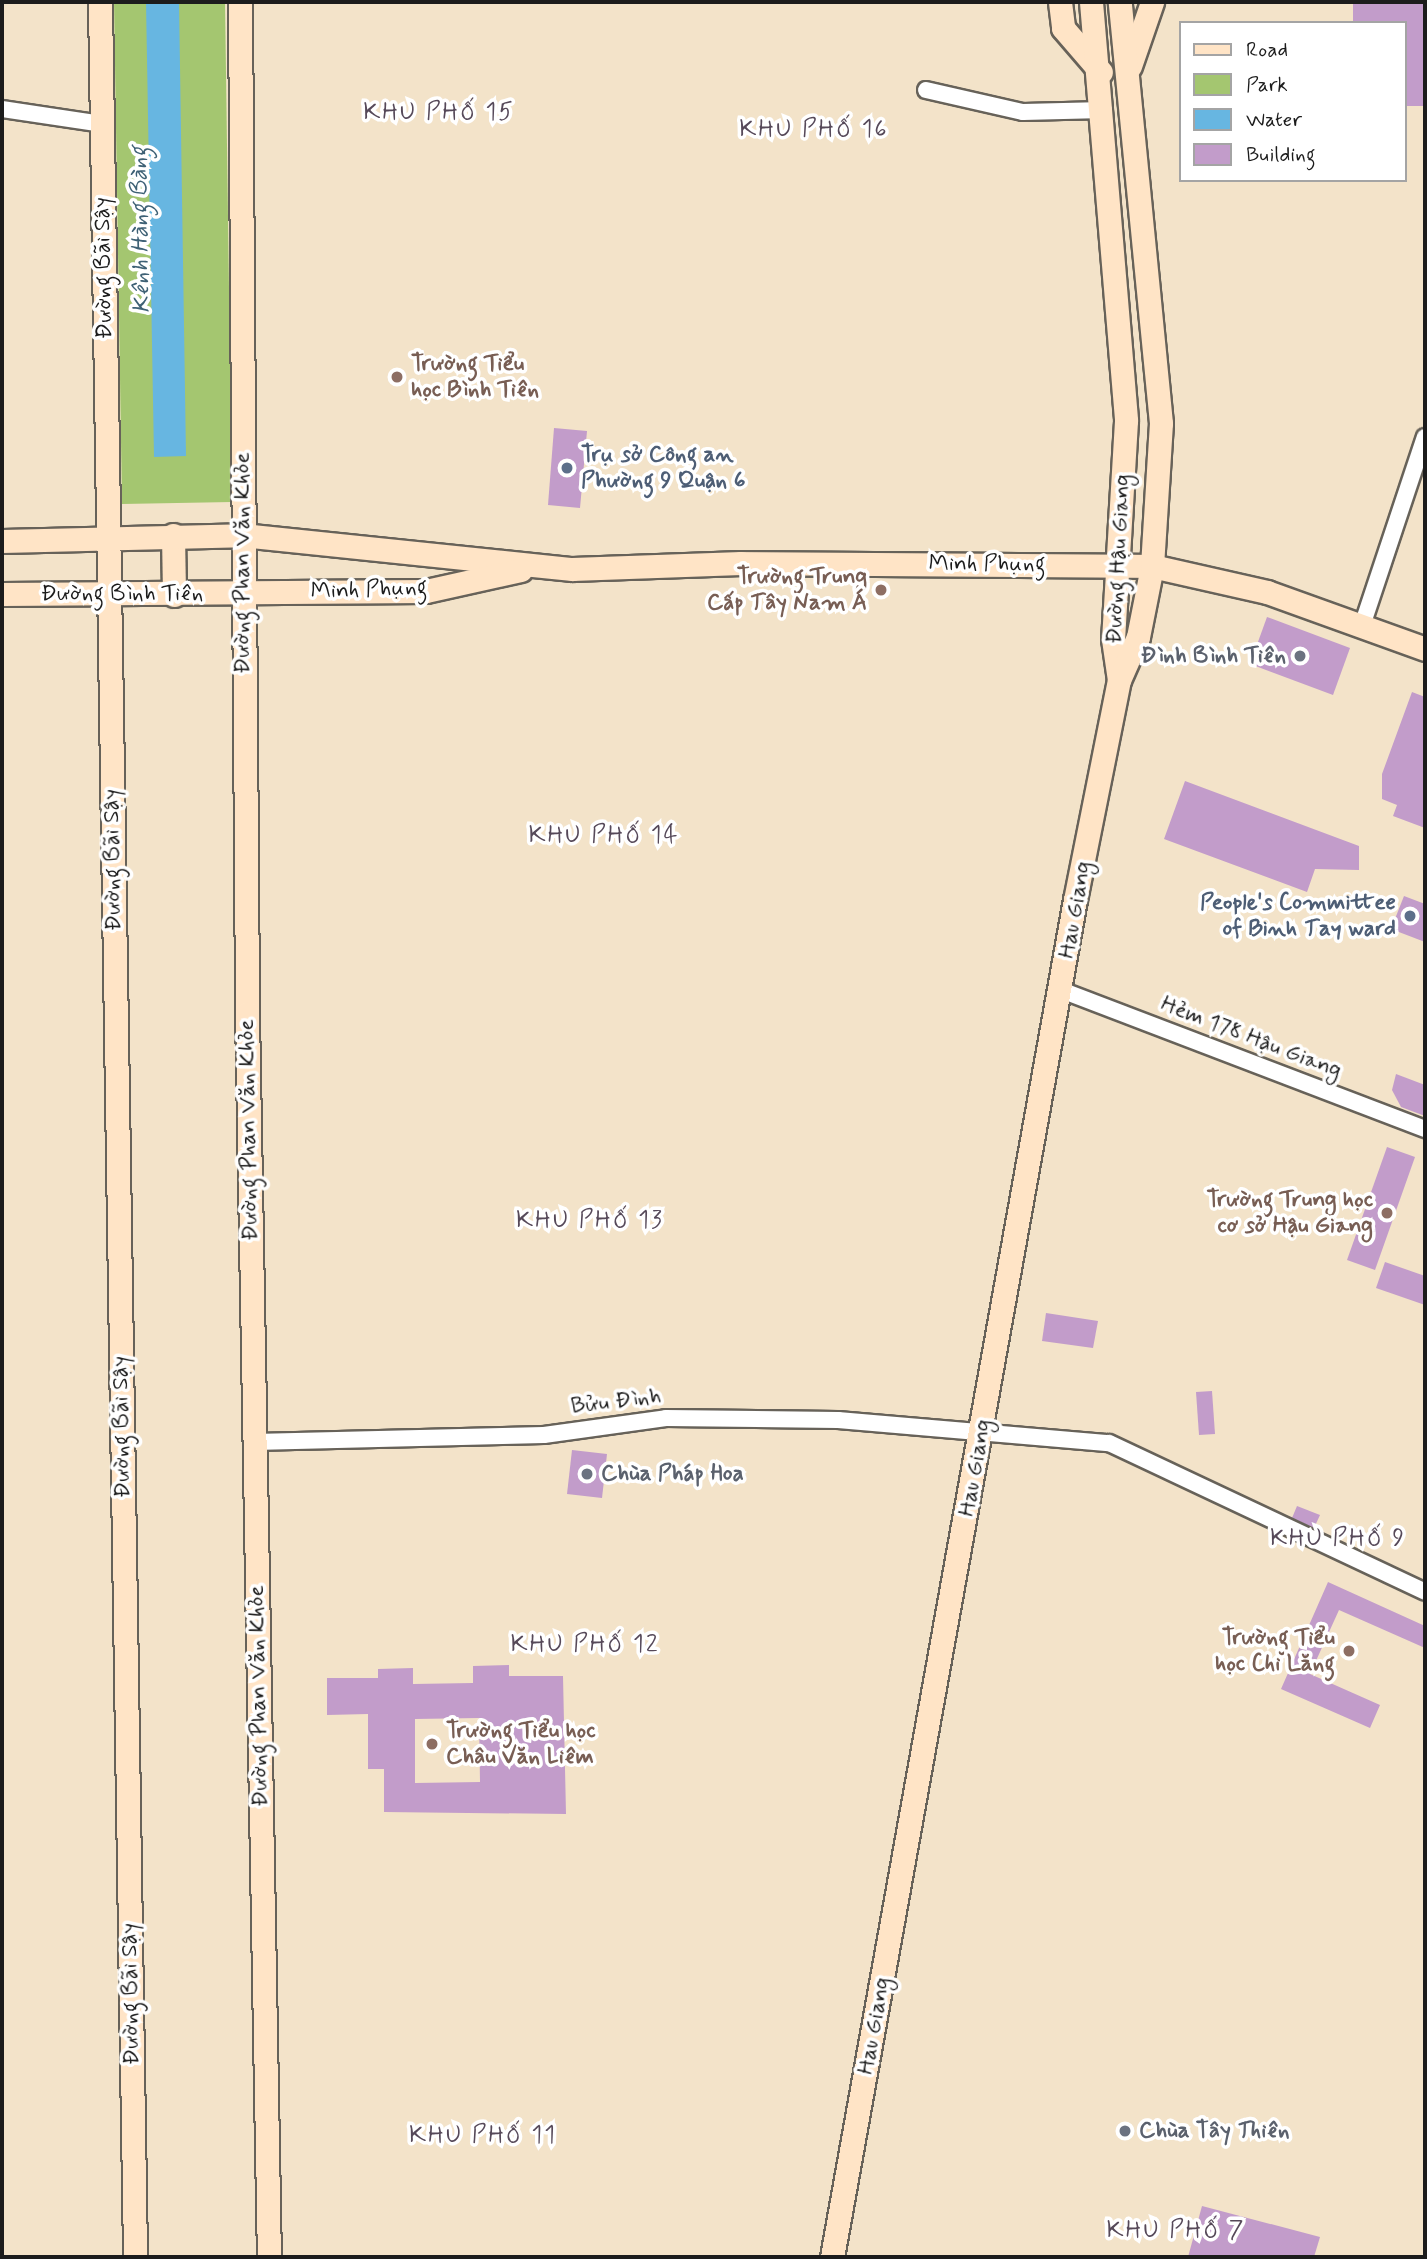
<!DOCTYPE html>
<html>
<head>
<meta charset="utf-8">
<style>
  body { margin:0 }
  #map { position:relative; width:1427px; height:2259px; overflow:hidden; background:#f3e3c9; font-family:Mynerve,sans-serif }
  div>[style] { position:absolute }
  .green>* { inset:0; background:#a4c670 }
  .water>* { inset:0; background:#67b6e1 }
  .building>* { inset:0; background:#c29cca }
  .roads { filter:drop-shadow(2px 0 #676259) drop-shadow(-2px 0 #676259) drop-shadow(0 2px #676259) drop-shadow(0 -2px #676259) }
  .street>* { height:16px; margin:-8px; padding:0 8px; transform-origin:8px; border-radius:8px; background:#fff }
  .secondary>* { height:23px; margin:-11.5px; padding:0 11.5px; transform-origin:11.5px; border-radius:11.5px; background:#ffe4c6 }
  .dots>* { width:19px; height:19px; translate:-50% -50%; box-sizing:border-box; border:4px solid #fff; border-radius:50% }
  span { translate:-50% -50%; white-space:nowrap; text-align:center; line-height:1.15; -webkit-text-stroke:7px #fff; paint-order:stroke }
  .street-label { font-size:23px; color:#1c1c1c }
  .education-label { font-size:23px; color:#785e54; font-weight:700 }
  .left { translate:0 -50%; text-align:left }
  .right { translate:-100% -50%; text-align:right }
  .service-label { font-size:23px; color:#4e5e75; font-weight:700 }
  .worship-label { font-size:23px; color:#5b616d; font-weight:700 }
  .neighbourhood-label { font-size:24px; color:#564959; letter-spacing:2px }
  .water-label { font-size:24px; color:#3e6175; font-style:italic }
  .frame { position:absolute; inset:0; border:4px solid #1c1c1c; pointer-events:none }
  .legend { position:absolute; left:1179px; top:21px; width:228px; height:161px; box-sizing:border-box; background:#fff; border:2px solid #a4a4a4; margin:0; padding:9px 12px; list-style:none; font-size:21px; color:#1c1c1c }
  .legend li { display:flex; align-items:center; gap:14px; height:35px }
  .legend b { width:35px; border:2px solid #a4a4a4 }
</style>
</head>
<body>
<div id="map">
  <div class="green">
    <i style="clip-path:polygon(114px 2px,225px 2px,232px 502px,122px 504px)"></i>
  </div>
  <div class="water">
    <i style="clip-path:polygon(146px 2px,179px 2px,186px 456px,154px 457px)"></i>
  </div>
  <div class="building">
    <i style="clip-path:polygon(1353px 2px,1425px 2px,1425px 106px,1404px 106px,1404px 23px,1353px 23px)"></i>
    <i style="clip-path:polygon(554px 428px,587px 431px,580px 508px,548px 505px)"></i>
    <i style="clip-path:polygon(1267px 617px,1350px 648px,1333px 695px,1250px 664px)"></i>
    <i style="clip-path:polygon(1412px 692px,1425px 697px,1425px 828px,1393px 816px,1397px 805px,1382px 799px,1382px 774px)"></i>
    <i style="clip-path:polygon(1185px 781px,1359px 846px,1359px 870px,1315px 869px,1307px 892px,1164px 839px)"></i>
    <i style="clip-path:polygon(1404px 896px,1425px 904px,1425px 942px,1391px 929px)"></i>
    <i style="clip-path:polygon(1396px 1074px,1425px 1085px,1425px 1116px,1401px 1107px,1392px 1090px)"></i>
    <i style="clip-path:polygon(1387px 1147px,1415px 1157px,1375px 1270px,1347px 1260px)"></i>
    <i style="clip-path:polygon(1385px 1262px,1425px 1276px,1425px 1305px,1376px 1288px)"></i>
    <i style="clip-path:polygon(1046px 1313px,1098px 1321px,1093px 1348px,1042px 1341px)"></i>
    <i style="clip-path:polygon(1212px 1391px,1215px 1434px,1199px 1435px,1196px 1392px)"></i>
    <i style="clip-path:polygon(572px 1450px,607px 1454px,602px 1498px,567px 1494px)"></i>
    <i style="clip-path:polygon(1297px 1506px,1320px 1515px,1314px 1528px,1292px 1518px)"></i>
    <i style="clip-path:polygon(1328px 1582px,1425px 1626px,1425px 1648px,1339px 1610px,1310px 1674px,1380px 1705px,1370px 1728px,1281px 1689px)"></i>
    <i style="clip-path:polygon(evenodd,509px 1665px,509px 1676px,563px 1676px,566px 1814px,384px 1812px,384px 1769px,368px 1769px,368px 1714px,327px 1715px,327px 1678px,378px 1678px,378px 1669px,413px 1668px,413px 1684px,473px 1683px,473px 1666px,509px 1665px,479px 1718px,480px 1782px,415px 1783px,415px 1719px,479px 1718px)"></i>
    <i style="clip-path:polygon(1202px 2206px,1320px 2237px,1314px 2257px,1188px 2257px)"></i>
  </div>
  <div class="roads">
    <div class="street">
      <i style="left:926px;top:90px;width:99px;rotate:12.8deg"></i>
      <i style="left:1023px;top:112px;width:81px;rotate:-1.4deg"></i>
      <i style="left:2px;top:109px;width:101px;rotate:8.5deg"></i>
      <i style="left:1362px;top:626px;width:199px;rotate:-71.6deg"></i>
      <i style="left:1061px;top:990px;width:390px;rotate:20.9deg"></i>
      <i style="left:254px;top:1442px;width:290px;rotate:-1.4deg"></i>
      <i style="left:544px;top:1435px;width:123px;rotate:-7.9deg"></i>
      <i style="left:666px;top:1418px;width:172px;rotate:0.7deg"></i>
      <i style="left:838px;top:1420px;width:272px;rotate:4.9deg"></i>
      <i style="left:1109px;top:1443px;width:349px;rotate:25.2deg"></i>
    </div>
    <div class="secondary">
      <i style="left:100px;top:2px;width:2255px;rotate:89.11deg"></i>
      <i style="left:240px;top:2px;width:1011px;rotate:89.6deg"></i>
      <i style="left:247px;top:1013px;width:1244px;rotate:88.99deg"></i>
      <i style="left:1060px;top:2px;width:26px;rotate:83deg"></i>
      <i style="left:1063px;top:28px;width:58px;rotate:49.2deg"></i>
      <i style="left:1091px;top:2px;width:420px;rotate:85.2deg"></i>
      <i style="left:1126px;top:421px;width:218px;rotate:93.4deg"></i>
      <i style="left:1113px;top:639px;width:41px;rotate:81.7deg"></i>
      <i style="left:1130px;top:66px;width:68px;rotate:-71deg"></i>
      <i style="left:173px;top:535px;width:60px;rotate:89deg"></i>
      <i style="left:2px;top:541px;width:240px;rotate:-1.4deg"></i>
      <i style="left:242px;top:535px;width:332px;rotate:5.9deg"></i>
      <i style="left:572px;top:569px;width:169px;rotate:-2deg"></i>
      <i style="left:741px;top:563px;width:411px;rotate:0.4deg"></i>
      <i style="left:1152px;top:566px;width:118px;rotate:12.7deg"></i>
      <i style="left:1267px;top:592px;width:168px;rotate:19.8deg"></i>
      <i style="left:2px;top:594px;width:424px;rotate:-0.4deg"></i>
      <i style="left:426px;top:591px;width:97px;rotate:-12.5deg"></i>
      <i style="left:832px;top:2257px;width:1379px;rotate:-79.85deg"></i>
      <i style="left:1075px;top:900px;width:224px;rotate:-78.7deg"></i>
      <i style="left:1119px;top:680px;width:47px;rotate:-66.2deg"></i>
      <i style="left:1138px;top:637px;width:72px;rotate:-78.8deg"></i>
      <i style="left:1152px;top:566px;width:143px;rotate:-86.4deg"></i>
      <i style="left:1161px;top:423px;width:423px;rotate:-95.6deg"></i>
    </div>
  </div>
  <div class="dots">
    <i style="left:397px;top:377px;background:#8d6e63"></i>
    <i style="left:567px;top:468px;background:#5c6f8a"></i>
    <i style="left:881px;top:590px;background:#8d6e63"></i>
    <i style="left:1300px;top:656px;background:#6b7280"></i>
    <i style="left:1410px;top:916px;background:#5c6f8a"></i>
    <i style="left:1387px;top:1213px;background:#8d6e63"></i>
    <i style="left:587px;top:1474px;background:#6b7280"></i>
    <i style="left:1349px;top:1651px;background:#8d6e63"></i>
    <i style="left:432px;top:1744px;background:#8d6e63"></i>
    <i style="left:1125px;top:2131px;background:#6b7280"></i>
  </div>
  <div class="street-label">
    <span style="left:104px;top:268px;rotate:-91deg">Đường Bãi Sậy</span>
    <span style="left:1119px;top:559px;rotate:-87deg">Đường Hậu Giang</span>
    <span style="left:243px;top:563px;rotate:-90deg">Đường Phan Văn Khỏe</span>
    <span style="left:987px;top:564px">Minh Phụng</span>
    <span style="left:369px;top:590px;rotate:-2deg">Minh Phụng</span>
    <span style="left:122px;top:594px">Đường Bình Tiên</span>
    <span style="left:113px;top:860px;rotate:-91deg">Đường Bãi Sậy</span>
    <span style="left:1076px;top:910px;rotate:-80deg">Hau Giang</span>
    <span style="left:1251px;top:1038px;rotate:21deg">Hẻm 178 Hậu Giang</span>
    <span style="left:249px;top:1130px;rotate:-91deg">Đường Phan Văn Khỏe</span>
    <span style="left:616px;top:1402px;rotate:-7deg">Bửu Đình</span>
    <span style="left:122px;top:1427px;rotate:-91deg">Đường Bãi Sậy</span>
    <span style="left:976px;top:1468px;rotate:-80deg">Hau Giang</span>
    <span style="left:259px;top:1696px;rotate:-91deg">Đường Phan Văn Khỏe</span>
    <span style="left:131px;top:1994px;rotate:-91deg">Đường Bãi Sậy</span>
    <span style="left:875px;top:2026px;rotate:-80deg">Hau Giang</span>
  </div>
  <div class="education-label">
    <span class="left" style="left:411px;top:377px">Trường Tiểu<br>học Bình Tiên</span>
    <span class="right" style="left:867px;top:590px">Trường Trung<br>Cấp Tây Nam Á</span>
    <span class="right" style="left:1373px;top:1213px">Trường Trung học<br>cơ sở Hậu Giang</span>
    <span class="right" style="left:1335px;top:1651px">Trường Tiểu<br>học Chi Lăng</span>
    <span class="left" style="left:446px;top:1744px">Trường Tiểu học<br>Châu Văn Liêm</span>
  </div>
  <div class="service-label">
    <span class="left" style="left:581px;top:468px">Trụ sở Công an<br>Phường 9 Quận 6</span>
    <span class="right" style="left:1396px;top:916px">People's Committee<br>of Binh Tay ward</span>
  </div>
  <div class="worship-label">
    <span class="right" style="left:1286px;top:656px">Đình Bình Tiên</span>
    <span class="left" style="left:601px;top:1474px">Chùa Pháp Hoa</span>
    <span class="left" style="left:1139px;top:2131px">Chùa Tây Thiên</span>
  </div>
  <div class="neighbourhood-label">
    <span style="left:439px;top:113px">KHU PHỐ 15</span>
    <span style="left:814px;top:130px">KHU PHỐ 16</span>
    <span style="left:604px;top:836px">KHU PHỐ 14</span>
    <span style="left:590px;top:1221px">KHU PHỐ 13</span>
    <span style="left:1338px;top:1539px">KHU PHỐ 9</span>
    <span style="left:585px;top:1645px">KHU PHỐ 12</span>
    <span style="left:483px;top:2136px">KHU PHỐ 11</span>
    <span style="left:1176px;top:2231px">KHU PHỐ 7</span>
  </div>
  <div class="water-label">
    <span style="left:141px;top:230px;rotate:-91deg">Kênh Hàng Bàng</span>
  </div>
  <div class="frame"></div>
  <ul class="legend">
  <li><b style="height:9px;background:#ffe4c6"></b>Road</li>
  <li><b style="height:19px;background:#a4c670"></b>Park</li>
  <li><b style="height:19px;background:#67b6e1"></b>Water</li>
  <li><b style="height:19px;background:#c29cca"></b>Building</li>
  </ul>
</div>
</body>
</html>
